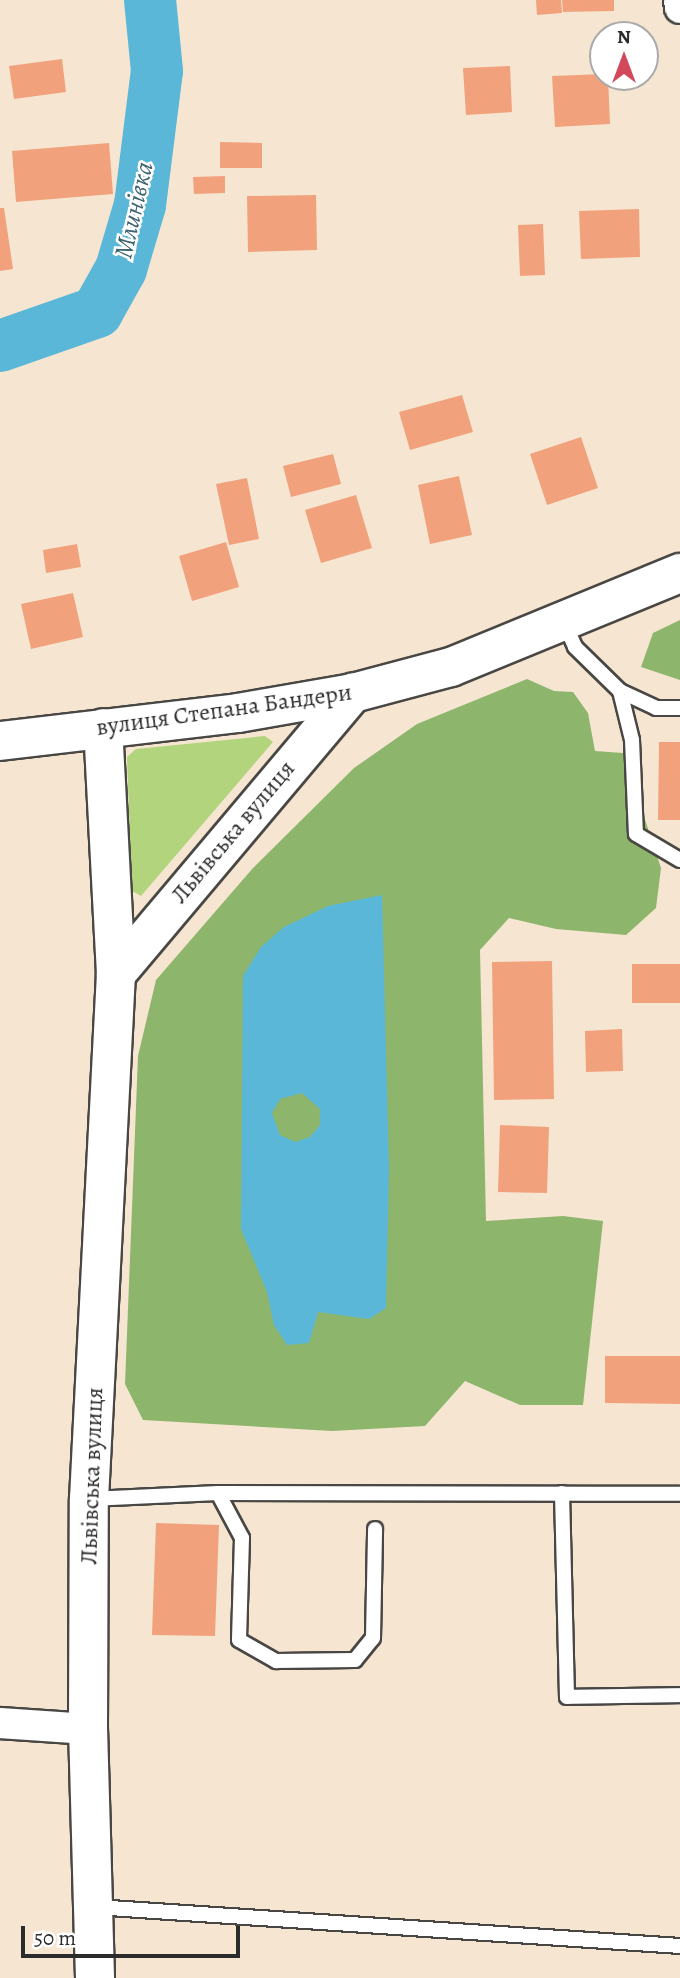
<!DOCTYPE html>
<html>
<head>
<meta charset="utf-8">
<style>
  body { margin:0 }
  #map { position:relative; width:680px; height:1978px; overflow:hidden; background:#f6e6d1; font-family:Alegreya,serif }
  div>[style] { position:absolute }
  .green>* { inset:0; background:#b2d47c }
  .forest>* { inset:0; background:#8db66c }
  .water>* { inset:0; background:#5ab7d8 }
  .river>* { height:52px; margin:-26px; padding:0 26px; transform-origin:26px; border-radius:26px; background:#5ab7d8 }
  .building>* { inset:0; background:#f1a27c }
  .roads { filter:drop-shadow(2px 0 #494744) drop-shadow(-2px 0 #494744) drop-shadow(0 2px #494744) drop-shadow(0 -2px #494744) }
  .lane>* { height:14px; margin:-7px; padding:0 7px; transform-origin:7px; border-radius:7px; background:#fff }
  .street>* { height:30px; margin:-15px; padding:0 15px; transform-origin:15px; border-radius:15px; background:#fff }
  .secondary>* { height:38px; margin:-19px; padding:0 19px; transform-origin:19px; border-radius:19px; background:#fff }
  span { translate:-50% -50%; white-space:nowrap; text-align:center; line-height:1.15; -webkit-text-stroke:5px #fff; paint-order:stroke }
  .street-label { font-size:24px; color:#2b2b2b }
  .water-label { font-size:26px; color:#3e6370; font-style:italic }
  .north { position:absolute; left:589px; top:21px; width:70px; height:70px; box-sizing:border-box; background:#fff; border:2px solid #aaa; border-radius:50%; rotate:0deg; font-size:19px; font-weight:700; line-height:28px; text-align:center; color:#2b2b2b }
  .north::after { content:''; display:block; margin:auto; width:24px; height:32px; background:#d1495b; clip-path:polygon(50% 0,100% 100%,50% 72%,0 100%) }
  .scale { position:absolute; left:21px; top:1926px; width:219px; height:32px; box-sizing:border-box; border:4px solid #2b2b2b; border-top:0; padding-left:9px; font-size:21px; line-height:24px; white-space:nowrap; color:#2b2b2b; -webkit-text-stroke:5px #fff; paint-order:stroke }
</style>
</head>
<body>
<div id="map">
  <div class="green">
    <i style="clip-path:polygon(265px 736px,273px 742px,141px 896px,132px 891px,127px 757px,136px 749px)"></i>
  </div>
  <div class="forest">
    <i style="clip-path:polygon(680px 620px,680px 680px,641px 667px,653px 633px)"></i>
    <i style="clip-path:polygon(527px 679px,554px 691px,573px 692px,588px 713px,595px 751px,623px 753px,661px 868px,656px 908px,626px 935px,556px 929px,509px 918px,480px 950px,486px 1221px,563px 1216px,603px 1221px,583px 1405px,520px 1405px,465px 1381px,425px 1426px,332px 1431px,143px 1420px,125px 1384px,138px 1056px,156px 980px,253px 868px,354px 768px,417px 724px)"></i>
  </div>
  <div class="water">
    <i style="clip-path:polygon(evenodd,382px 895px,389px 1168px,386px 1308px,369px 1319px,318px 1312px,309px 1343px,287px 1345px,274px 1325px,267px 1292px,241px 1229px,243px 976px,261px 947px,284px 927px,328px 906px,382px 895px,302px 1093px,320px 1109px,320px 1125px,310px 1137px,295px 1142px,280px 1135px,272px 1113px,280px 1099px,302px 1093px)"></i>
  </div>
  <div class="river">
    <i style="left:0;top:346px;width:103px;rotate:-19.3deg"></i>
    <i style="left:97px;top:312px;width:49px;rotate:-60.8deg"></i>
    <i style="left:121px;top:269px;width:67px;rotate:-73.5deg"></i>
    <i style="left:140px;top:205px;width:135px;rotate:-82.8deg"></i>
    <i style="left:157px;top:71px;width:71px;rotate:-95.6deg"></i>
  </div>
  <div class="building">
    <i style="clip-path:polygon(536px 0,561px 0,562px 13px,537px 15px)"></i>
    <i style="clip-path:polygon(562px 0,614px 0,614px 11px,563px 12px)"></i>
    <i style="clip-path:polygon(62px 59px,66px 92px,14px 99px,9px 66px)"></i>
    <i style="clip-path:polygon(510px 66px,512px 112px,466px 115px,463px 68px)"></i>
    <i style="clip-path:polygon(603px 74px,608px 77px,610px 124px,555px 127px,552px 76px)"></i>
    <i style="clip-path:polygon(220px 142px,262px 143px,262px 168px,220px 168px)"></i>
    <i style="clip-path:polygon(109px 143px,113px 194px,16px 202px,12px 151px)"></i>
    <i style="clip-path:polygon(225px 176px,225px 193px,194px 194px,193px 177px)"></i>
    <i style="clip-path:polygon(316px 195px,317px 250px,248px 252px,247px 196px)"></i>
    <i style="clip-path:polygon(0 208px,4px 208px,13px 269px,0 271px)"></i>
    <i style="clip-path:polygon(639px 209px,640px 257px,581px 259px,579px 211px)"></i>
    <i style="clip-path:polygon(543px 224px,545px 275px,520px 276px,518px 225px)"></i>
    <i style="clip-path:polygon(462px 395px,473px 432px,410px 450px,399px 412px)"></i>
    <i style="clip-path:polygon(581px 437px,598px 488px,547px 505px,530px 454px)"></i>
    <i style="clip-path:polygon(333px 454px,341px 484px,291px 497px,283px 466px)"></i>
    <i style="clip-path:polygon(459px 476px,472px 535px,430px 544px,418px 485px)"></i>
    <i style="clip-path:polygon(247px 478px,259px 539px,229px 545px,216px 484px)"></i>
    <i style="clip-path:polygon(356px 495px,372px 548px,321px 563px,305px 510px)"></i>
    <i style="clip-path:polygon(226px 542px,239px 587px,192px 601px,179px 556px)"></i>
    <i style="clip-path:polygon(77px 544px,81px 567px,46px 573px,43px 550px)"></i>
    <i style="clip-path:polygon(73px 593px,83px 637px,31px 649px,21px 604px)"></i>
    <i style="clip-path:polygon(659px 742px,680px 742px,680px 820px,658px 820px)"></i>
    <i style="clip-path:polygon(552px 961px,554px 1099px,494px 1100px,492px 962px)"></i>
    <i style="clip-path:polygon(632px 964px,680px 964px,680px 1003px,632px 1003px)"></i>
    <i style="clip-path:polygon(622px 1029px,623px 1071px,586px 1072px,585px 1031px)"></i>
    <i style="clip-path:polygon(500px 1125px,549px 1127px,547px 1193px,498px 1192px)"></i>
    <i style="clip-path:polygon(605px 1356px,680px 1356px,680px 1404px,605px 1403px)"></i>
    <i style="clip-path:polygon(156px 1523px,219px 1525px,215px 1636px,152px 1635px)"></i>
  </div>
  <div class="roads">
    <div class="lane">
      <i style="left:564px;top:622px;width:27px;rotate:66deg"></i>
      <i style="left:575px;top:647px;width:63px;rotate:44.4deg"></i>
      <i style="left:620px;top:691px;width:50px;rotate:76.2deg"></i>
      <i style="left:632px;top:740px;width:94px;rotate:87.6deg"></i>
      <i style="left:636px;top:834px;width:51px;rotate:30.6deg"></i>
      <i style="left:620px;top:691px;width:40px;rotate:25deg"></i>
      <i style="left:656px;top:708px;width:24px"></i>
      <i style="left:218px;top:1493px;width:51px;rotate:61.9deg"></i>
      <i style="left:242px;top:1538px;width:102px;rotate:91.7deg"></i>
      <i style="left:239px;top:1640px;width:43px;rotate:29.6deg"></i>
      <i style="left:276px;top:1661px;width:79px;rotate:-0.7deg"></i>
      <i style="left:355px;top:1660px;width:28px;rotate:-51deg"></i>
      <i style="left:373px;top:1638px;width:109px;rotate:-88.9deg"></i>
      <i style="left:562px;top:1493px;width:204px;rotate:88.6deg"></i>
      <i style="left:567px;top:1697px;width:113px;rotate:-1deg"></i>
      <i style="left:90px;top:1499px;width:128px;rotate:-2.7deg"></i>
      <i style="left:218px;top:1493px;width:462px;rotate:0.1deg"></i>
      <i style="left:95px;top:1907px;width:586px;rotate:3.81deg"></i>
    </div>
    <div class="street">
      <i style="left:679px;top:0;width:8px;rotate:83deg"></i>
      <i style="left:0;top:1723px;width:88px;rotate:3.9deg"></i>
    </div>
    <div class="secondary">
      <i style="left:0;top:741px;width:240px;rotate:-6.7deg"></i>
      <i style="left:238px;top:713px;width:117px;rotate:-9.9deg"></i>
      <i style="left:353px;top:693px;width:101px;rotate:-14.9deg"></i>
      <i style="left:451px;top:667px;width:248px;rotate:-22.3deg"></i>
      <i style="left:116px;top:974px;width:368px;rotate:-49.9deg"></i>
      <i style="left:95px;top:1978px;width:249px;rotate:-91.6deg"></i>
      <i style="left:88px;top:1729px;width:230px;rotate:-89.8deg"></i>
      <i style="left:89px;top:1499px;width:526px;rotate:-87.06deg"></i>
      <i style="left:116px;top:974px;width:246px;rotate:-93deg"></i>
    </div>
  </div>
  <div class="street-label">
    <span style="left:224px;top:710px;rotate:-8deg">вулиця Степана Бандери</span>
    <span style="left:233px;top:832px;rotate:-50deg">Львівська вулиця</span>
    <span style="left:92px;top:1476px;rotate:-88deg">Львівська вулиця</span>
  </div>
  <div class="water-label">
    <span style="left:134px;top:210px;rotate:-77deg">Млинівка</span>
  </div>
  <div class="north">N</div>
  <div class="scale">50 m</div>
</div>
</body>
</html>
